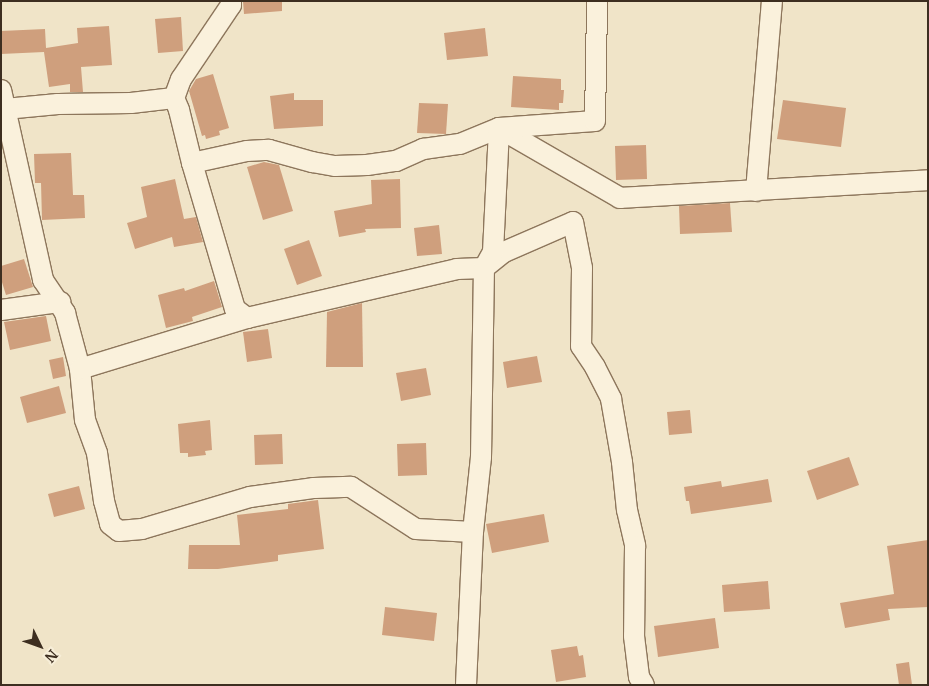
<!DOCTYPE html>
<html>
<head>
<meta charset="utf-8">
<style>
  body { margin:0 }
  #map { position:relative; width:929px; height:686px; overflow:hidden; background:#f0e4c8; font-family:Merriweather,serif }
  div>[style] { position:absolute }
  .building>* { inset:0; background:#cf9f7d }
  .roads { filter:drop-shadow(1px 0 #8d765c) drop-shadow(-1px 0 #8d765c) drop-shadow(0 1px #8d765c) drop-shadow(0 -1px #8d765c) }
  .street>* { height:20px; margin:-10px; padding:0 10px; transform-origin:10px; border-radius:10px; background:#faf1dc }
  span { translate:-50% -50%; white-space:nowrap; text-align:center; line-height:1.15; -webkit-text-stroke:4.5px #f7eed8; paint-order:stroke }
  .frame { position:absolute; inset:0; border:2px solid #3d2e20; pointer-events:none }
  .north { position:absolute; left:15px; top:621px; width:50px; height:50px; -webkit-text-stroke:4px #f7eed8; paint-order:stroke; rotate:132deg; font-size:14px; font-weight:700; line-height:20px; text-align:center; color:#3d2e20 }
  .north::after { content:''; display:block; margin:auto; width:18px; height:22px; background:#3d2e20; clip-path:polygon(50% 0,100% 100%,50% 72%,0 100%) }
</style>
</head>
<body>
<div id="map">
  <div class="building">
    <i style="clip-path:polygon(243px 1px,282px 1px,282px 11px,244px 14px)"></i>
    <i style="clip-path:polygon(181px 17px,183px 51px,158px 53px,155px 19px)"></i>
    <i style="clip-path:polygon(109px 26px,112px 65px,81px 67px,83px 92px,70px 92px,70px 84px,49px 87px,44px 52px,1px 54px,1px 31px,45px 29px,46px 48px,78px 43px,77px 28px)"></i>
    <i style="clip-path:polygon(485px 28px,488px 56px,447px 60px,444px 33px)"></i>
    <i style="clip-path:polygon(213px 74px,229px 128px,219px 131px,220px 135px,206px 139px,205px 135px,202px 136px,189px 91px,196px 79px)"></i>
    <i style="clip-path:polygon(513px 76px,561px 79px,561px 90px,564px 90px,563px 103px,559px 103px,559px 110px,511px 107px)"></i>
    <i style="clip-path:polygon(294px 93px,294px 100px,323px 100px,323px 126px,274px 129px,270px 96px)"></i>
    <i style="clip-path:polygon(783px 100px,846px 108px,841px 147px,777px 139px)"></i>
    <i style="clip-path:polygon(419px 103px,448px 104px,446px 134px,417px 133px)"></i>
    <i style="clip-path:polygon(646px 145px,647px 179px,616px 180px,615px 146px)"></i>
    <i style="clip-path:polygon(71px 153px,73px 195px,84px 195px,85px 218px,42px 220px,41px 183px,35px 183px,34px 154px)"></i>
    <i style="clip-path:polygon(264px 162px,279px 165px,293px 211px,263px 220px,247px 167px)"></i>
    <i style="clip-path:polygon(175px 179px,184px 219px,196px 217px,203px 242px,174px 247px,172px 237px,135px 249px,127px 223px,147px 217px,141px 187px)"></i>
    <i style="clip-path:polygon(400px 179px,401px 228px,365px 229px,366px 232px,339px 237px,334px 211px,372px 204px,371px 180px)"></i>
    <i style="clip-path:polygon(730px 203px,732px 232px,680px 234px,679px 206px)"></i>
    <i style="clip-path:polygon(439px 225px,442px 254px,417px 256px,414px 228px)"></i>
    <i style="clip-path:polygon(309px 240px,322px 276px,297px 285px,284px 249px)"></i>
    <i style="clip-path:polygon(24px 259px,33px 287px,6px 295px,1px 279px,1px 266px)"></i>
    <i style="clip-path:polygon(214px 281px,222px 307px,192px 317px,193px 321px,166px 328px,158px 295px,184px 288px,185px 291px)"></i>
    <i style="clip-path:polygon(362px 303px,363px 367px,326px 367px,327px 312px)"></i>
    <i style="clip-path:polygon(46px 316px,51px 341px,10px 350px,4px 322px)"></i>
    <i style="clip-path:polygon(268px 329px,272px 358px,247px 362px,243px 332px)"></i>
    <i style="clip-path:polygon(537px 356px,542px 382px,507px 388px,503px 362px)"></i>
    <i style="clip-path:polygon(63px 357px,66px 376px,53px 379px,49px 360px)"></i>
    <i style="clip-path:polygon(426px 368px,431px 395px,401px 401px,396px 373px)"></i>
    <i style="clip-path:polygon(59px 386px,66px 413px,27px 423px,20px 397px)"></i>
    <i style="clip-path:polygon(690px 410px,692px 433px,669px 435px,667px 412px)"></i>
    <i style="clip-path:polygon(210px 420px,212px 450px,205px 451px,206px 455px,188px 457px,188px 453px,180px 453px,178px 424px)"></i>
    <i style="clip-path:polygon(282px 434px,283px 464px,255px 465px,254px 435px)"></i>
    <i style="clip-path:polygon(426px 443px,427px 475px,398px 476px,397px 444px)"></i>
    <i style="clip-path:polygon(849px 457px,859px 485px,817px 500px,807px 471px)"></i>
    <i style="clip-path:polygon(768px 479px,772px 502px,691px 514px,689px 501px,686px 501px,684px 487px,721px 481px,722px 487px)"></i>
    <i style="clip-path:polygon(79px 486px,85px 509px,54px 517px,48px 494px)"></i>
    <i style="clip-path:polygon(318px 500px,324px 549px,278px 555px,278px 561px,218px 569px,188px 569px,189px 545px,240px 545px,237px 515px,288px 509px,288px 504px)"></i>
    <i style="clip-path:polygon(544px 514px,549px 542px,492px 553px,486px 524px)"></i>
    <i style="clip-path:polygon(928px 540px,928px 607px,888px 609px,890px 620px,845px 628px,840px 603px,894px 594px,887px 546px)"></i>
    <i style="clip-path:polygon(768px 581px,770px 609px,724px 612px,722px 585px)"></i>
    <i style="clip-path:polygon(385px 607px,437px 613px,434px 641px,382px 635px)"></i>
    <i style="clip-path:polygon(715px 618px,719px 648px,658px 657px,654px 626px)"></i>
    <i style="clip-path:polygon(577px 646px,579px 656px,583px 655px,586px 677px,556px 682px,551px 650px)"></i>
    <i style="clip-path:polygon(909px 662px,912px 685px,899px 685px,896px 664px)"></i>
  </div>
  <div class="roads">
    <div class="street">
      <i style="left:231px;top:1px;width:4px;rotate:90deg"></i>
      <i style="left:231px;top:5px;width:89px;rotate:124deg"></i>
      <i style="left:181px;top:79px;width:20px;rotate:110deg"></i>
      <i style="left:174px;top:98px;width:13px;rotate:67deg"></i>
      <i style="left:179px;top:110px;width:55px;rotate:76.2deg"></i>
      <i style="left:192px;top:163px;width:152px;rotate:73.6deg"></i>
      <i style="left:235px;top:309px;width:15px;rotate:37deg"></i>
      <i style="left:1px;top:90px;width:195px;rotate:77.5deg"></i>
      <i style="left:43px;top:280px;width:40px;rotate:56deg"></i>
      <i style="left:65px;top:313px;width:58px;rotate:75deg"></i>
      <i style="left:80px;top:369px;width:51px;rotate:84.4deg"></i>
      <i style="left:85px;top:420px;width:35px;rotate:70deg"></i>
      <i style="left:97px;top:453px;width:49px;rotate:81.7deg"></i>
      <i style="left:104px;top:501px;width:24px;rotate:75deg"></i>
      <i style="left:110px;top:524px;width:11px;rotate:38deg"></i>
      <i style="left:119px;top:531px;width:23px;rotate:-5deg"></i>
      <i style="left:142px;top:529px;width:113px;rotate:-16.5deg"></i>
      <i style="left:250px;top:497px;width:65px;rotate:-8deg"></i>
      <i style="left:314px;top:488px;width:37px;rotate:-2deg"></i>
      <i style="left:351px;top:487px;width:77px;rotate:32.9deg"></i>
      <i style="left:416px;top:529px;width:57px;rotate:3deg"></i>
      <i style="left:5px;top:109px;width:53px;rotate:-5.4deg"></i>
      <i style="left:58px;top:104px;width:73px;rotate:-0.8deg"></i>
      <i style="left:131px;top:103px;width:43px;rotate:-6.6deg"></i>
      <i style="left:499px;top:128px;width:140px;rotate:30deg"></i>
      <i style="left:620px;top:198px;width:309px;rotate:-3.3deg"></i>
      <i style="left:192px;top:163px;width:56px;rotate:-12.3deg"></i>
      <i style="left:247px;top:151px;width:22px;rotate:-3deg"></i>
      <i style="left:269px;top:150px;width:45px;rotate:15.6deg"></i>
      <i style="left:312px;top:162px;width:23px;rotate:10deg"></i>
      <i style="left:335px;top:166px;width:32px;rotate:-2deg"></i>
      <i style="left:367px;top:165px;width:29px;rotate:-8deg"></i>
      <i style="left:396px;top:161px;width:30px;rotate:-24deg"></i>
      <i style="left:423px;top:149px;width:37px;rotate:-8deg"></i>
      <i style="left:460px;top:144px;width:42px;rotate:-22.3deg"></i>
      <i style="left:499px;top:128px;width:96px;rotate:-4.2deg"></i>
      <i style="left:595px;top:121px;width:120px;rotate:-89deg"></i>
      <i style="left:756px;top:191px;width:191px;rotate:-85.2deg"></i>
      <i style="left:1px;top:310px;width:60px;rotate:-7.7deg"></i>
      <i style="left:80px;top:369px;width:175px;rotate:-17deg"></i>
      <i style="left:247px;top:318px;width:216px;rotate:-13.1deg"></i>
      <i style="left:457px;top:269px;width:27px;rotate:-2deg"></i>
      <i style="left:484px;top:268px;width:26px;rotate:-39deg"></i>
      <i style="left:504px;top:252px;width:75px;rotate:-23.5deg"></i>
      <i style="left:573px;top:222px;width:47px;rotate:78.9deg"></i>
      <i style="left:582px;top:268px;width:78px;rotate:90.7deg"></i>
      <i style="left:581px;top:346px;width:25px;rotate:56deg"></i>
      <i style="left:595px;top:367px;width:36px;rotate:63deg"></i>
      <i style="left:611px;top:399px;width:64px;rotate:80.1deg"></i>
      <i style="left:622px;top:462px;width:48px;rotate:84.1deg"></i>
      <i style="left:627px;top:510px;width:37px;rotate:77deg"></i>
      <i style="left:635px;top:546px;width:90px;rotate:90.6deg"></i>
      <i style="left:634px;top:636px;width:41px;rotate:83deg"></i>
      <i style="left:639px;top:677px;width:9px;rotate:58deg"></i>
      <i style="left:466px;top:685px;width:153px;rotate:-87.4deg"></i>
      <i style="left:473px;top:532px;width:75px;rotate:-83.9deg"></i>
      <i style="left:481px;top:457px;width:189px;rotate:-89.1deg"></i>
      <i style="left:484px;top:268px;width:18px;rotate:-61deg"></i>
      <i style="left:493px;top:252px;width:124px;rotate:-87.2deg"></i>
    </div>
  </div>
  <div class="frame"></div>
  <div class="north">N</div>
</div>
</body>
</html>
